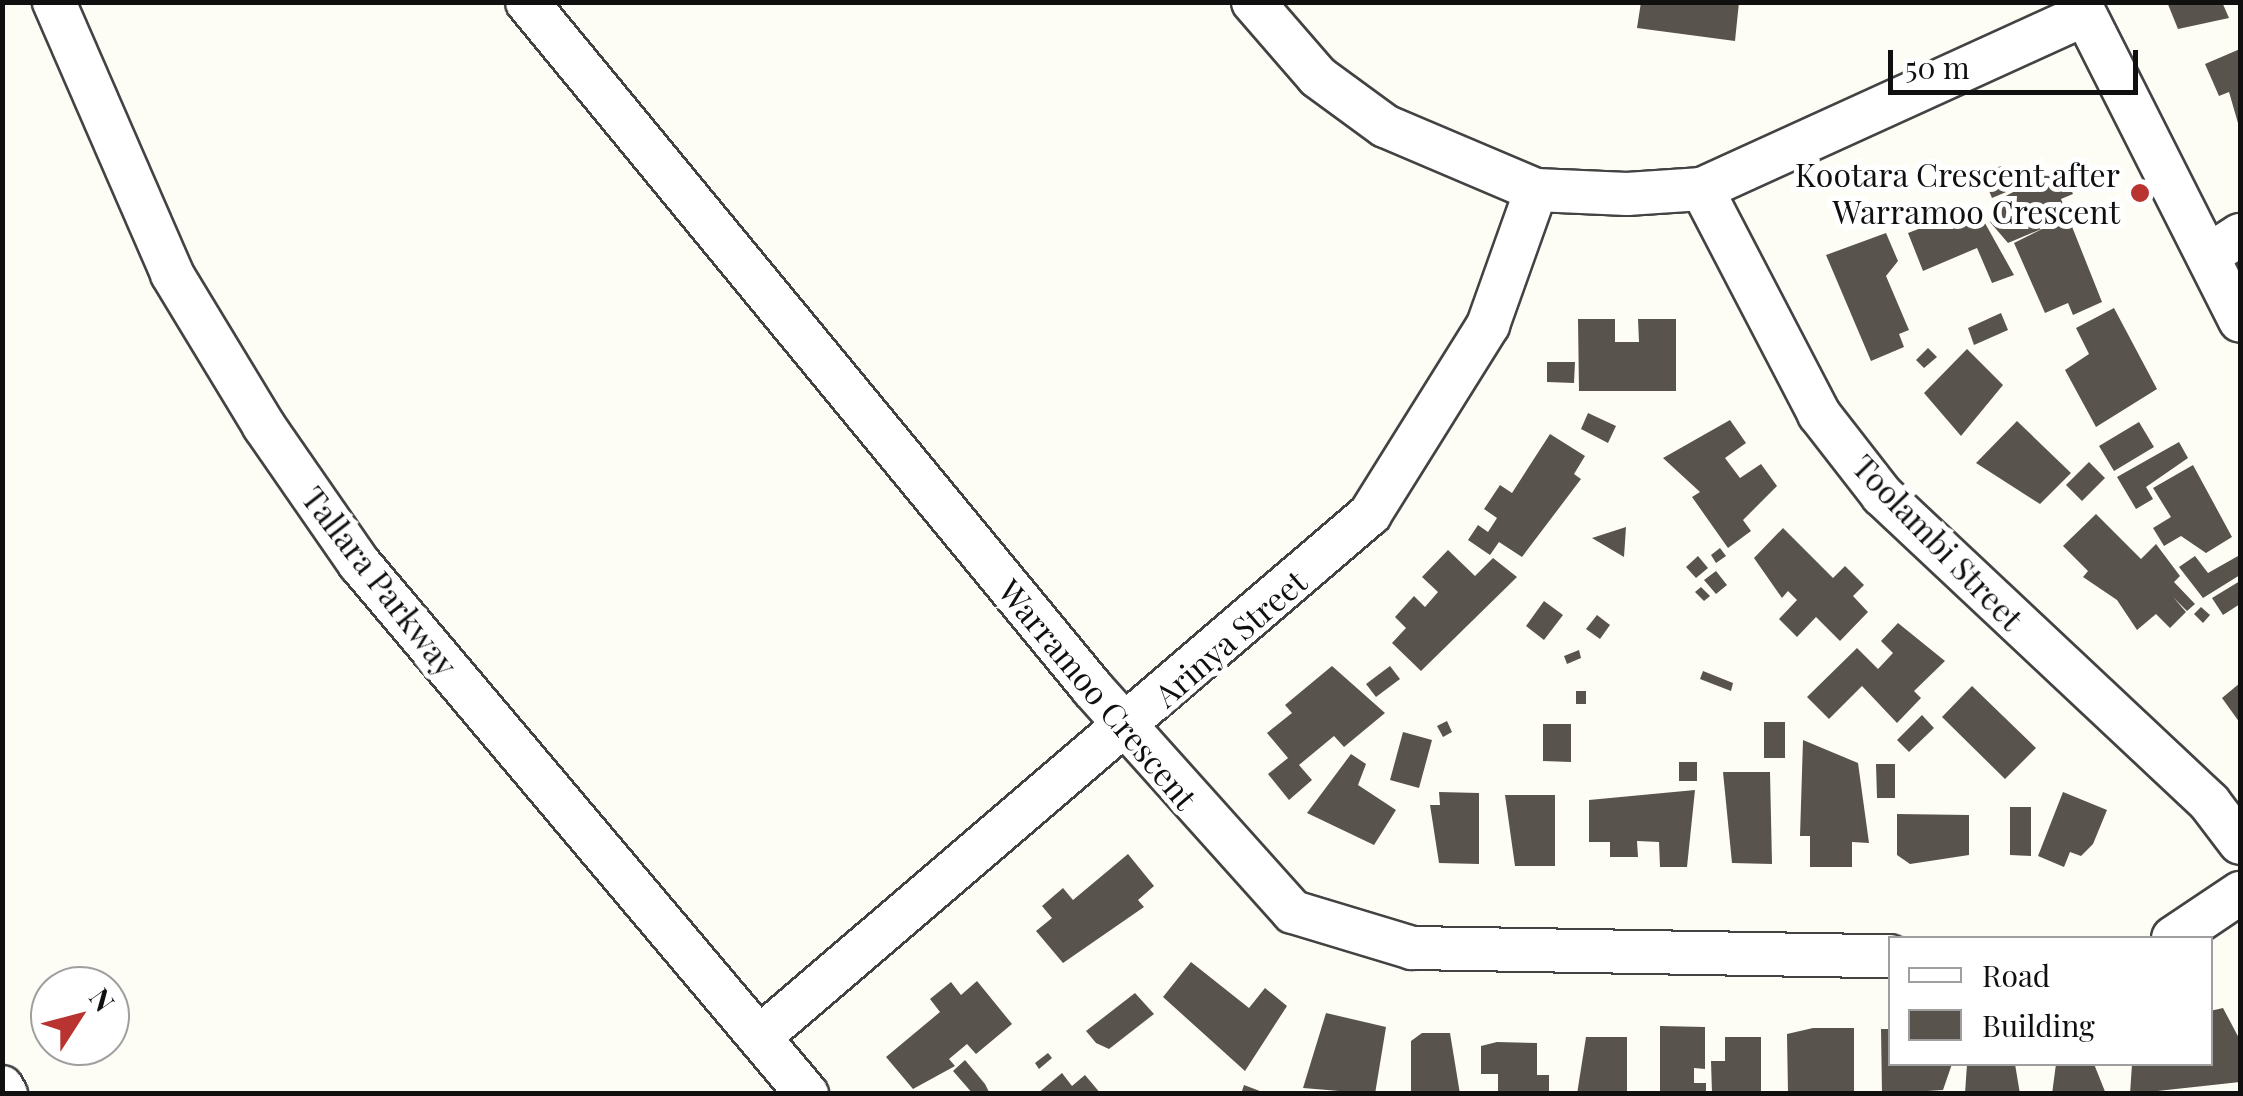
<!DOCTYPE html>
<html>
<head>
<meta charset="utf-8">
<style>
  body { margin:0 }
  #map { position:relative; width:2243px; height:1096px; overflow:hidden; background:#fefdf5; font-family:"Playfair Display",serif }
  div>[style] { position:absolute }
  .building>* { inset:0; background:#59534d }
  .roads { filter:drop-shadow(2px 0 #434343) drop-shadow(-2px 0 #434343) drop-shadow(0 2px #434343) drop-shadow(0 -2px #434343) }
  .minor>* { height:42px; margin:-21px; padding:0 21px; transform-origin:21px; border-radius:21px; background:#fff }
  .dots>* { width:28px; height:28px; translate:-50% -50%; box-sizing:border-box; border:5px solid #fff; border-radius:50% }
  span { translate:-50% -50%; white-space:nowrap; text-align:center; line-height:1.15; -webkit-text-stroke:10px #fff; paint-order:stroke }
  .poi-label { font-size:32px; color:#101010 }
  .right { translate:-100% -50%; text-align:right }
  .street-label { font-size:32px; color:#101010 }
  .frame { position:absolute; inset:0; border:5px solid #101010; pointer-events:none }
  .legend { position:absolute; left:1888px; top:936px; width:325px; height:130px; box-sizing:border-box; background:#fff; border:2px solid #9f9f9f; margin:0; padding:12px 18px; list-style:none; font-size:30px; color:#101010 }
  .legend li { display:flex; align-items:center; gap:20px; height:50px }
  .legend b { width:50px; border:2px solid #9f9f9f }
  .north { position:absolute; left:30px; top:966px; width:100px; height:100px; box-sizing:border-box; background:#fff; border:2px solid #9f9f9f; border-radius:50%; rotate:54deg; font-size:28px; font-weight:700; line-height:40px; text-align:center; color:#101010 }
  .north::after { content:''; display:block; margin:auto; width:35px; height:45px; background:#b93430; clip-path:polygon(50% 0,100% 100%,50% 72%,0 100%) }
  .scale { position:absolute; left:1888px; top:50px; width:250px; height:45px; box-sizing:border-box; border:5px solid #101010; border-top:0; padding-left:12px; font-size:30px; line-height:35px; white-space:nowrap; color:#101010; -webkit-text-stroke:8px #fff; paint-order:stroke }
</style>
</head>
<body>
<div id="map">
  <div class="building">
    <i style="clip-path:polygon(1641px 2px,1739px 2px,1735px 41px,1637px 28px)"></i>
    <i style="clip-path:polygon(2167px 2px,2222px 2px,2229px 18px,2178px 29px)"></i>
    <i style="clip-path:polygon(2240px 49px,2240px 130px,2229px 92px,2219px 96px,2205px 64px)"></i>
    <i style="clip-path:polygon(2001px 166px,2011px 190px,1992px 198px,1982px 174px)"></i>
    <i style="clip-path:polygon(2050px 172px,2054px 181px,2065px 176px,2073px 194px,2061px 199px,2102px 302px,2073px 315px,2068px 303px,2045px 313px,2014px 243px,2046px 227px,2008px 243px,1990px 222px,1997px 218px,1991px 204px)"></i>
    <i style="clip-path:polygon(1976px 207px,2014px 275px,1992px 283px,1977px 248px,1923px 271px,1908px 233px)"></i>
    <i style="clip-path:polygon(1886px 233px,1898px 261px,1886px 276px,1909px 330px,1899px 334px,1904px 347px,1871px 361px,1826px 255px)"></i>
    <i style="clip-path:polygon(2114px 308px,2157px 389px,2096px 427px,2065px 370px,2089px 354px,2076px 328px)"></i>
    <i style="clip-path:polygon(2001px 313px,2008px 330px,1974px 345px,1968px 328px)"></i>
    <i style="clip-path:polygon(1578px 319px,1615px 319px,1615px 342px,1639px 342px,1638px 319px,1676px 319px,1676px 391px,1579px 391px)"></i>
    <i style="clip-path:polygon(1928px 348px,1937px 357px,1924px 368px,1916px 360px)"></i>
    <i style="clip-path:polygon(1967px 349px,2003px 385px,1961px 436px,1924px 393px)"></i>
    <i style="clip-path:polygon(1547px 362px,1575px 362px,1574px 383px,1547px 382px)"></i>
    <i style="clip-path:polygon(1588px 413px,1616px 426px,1608px 443px,1581px 429px)"></i>
    <i style="clip-path:polygon(1730px 420px,1746px 443px,1725px 458px,1740px 478px,1761px 464px,1777px 486px,1743px 520px,1751px 531px,1728px 548px,1692px 497px,1700px 492px,1663px 458px)"></i>
    <i style="clip-path:polygon(2017px 421px,2071px 473px,2040px 504px,1976px 463px)"></i>
    <i style="clip-path:polygon(2139px 422px,2154px 447px,2114px 471px,2099px 446px)"></i>
    <i style="clip-path:polygon(1550px 434px,1585px 456px,1574px 474px,1581px 479px,1522px 557px,1499px 542px,1490px 555px,1468px 540px,1478px 525px,1488px 532px,1497px 518px,1484px 509px,1500px 485px,1512px 493px)"></i>
    <i style="clip-path:polygon(2179px 442px,2188px 458px,2146px 487px,2153px 499px,2136px 509px,2117px 477px)"></i>
    <i style="clip-path:polygon(2089px 462px,2105px 478px,2082px 501px,2066px 485px)"></i>
    <i style="clip-path:polygon(2193px 465px,2232px 537px,2206px 553px,2181px 536px,2164px 546px,2153px 528px,2171px 517px,2153px 488px)"></i>
    <i style="clip-path:polygon(2096px 514px,2141px 559px,2156px 544px,2180px 576px,2174px 582px,2195px 604px,2187px 611px,2173px 597px,2186px 612px,2170px 628px,2156px 614px,2137px 630px,2117px 600px,2083px 577px,2088px 571px,2063px 546px)"></i>
    <i style="clip-path:polygon(1626px 527px,1624px 557px,1592px 538px)"></i>
    <i style="clip-path:polygon(1783px 528px,1833px 578px,1845px 566px,1864px 585px,1853px 596px,1868px 612px,1840px 641px,1816px 617px,1797px 637px,1779px 619px,1797px 600px,1788px 591px,1782px 598px,1754px 558px)"></i>
    <i style="clip-path:polygon(1720px 548px,1726px 556px,1716px 563px,1711px 555px)"></i>
    <i style="clip-path:polygon(1448px 550px,1475px 576px,1493px 558px,1517px 577px,1421px 671px,1392px 643px,1406px 628px,1395px 617px,1414px 596px,1425px 607px,1438px 592px,1422px 577px)"></i>
    <i style="clip-path:polygon(1698px 556px,1708px 568px,1696px 578px,1686px 567px)"></i>
    <i style="clip-path:polygon(2195px 556px,2208px 573px,2238px 556px,2240px 575px,2203px 598px,2179px 567px)"></i>
    <i style="clip-path:polygon(1716px 571px,1727px 585px,1716px 594px,1704px 580px)"></i>
    <i style="clip-path:polygon(2240px 581px,2240px 604px,2223px 615px,2212px 598px)"></i>
    <i style="clip-path:polygon(1701px 587px,1710px 596px,1704px 601px,1695px 592px)"></i>
    <i style="clip-path:polygon(1544px 601px,1563px 615px,1544px 640px,1526px 626px)"></i>
    <i style="clip-path:polygon(2201px 607px,2210px 615px,2203px 623px,2194px 614px)"></i>
    <i style="clip-path:polygon(1597px 615px,1610px 625px,1600px 639px,1586px 629px)"></i>
    <i style="clip-path:polygon(1898px 623px,1945px 661px,1914px 691px,1921px 698px,1897px 723px,1862px 686px,1829px 719px,1807px 697px,1857px 648px,1878px 669px,1893px 653px,1881px 641px)"></i>
    <i style="clip-path:polygon(1579px 650px,1581px 658px,1567px 664px,1564px 656px)"></i>
    <i style="clip-path:polygon(1332px 666px,1385px 713px,1344px 747px,1334px 736px,1299px 765px,1312px 780px,1289px 800px,1268px 774px,1288px 758px,1267px 733px,1292px 713px,1285px 705px)"></i>
    <i style="clip-path:polygon(1390px 666px,1400px 679px,1376px 697px,1366px 684px)"></i>
    <i style="clip-path:polygon(1703px 671px,1733px 683px,1731px 691px,1700px 679px)"></i>
    <i style="clip-path:polygon(2240px 683px,2240px 723px,2222px 698px)"></i>
    <i style="clip-path:polygon(1972px 686px,2036px 748px,2005px 779px,1942px 717px)"></i>
    <i style="clip-path:polygon(1576px 691px,1586px 691px,1586px 704px,1576px 704px)"></i>
    <i style="clip-path:polygon(1922px 715px,1934px 728px,1909px 752px,1897px 740px)"></i>
    <i style="clip-path:polygon(1447px 721px,1452px 732px,1443px 737px,1437px 726px)"></i>
    <i style="clip-path:polygon(1764px 722px,1785px 722px,1785px 758px,1764px 758px)"></i>
    <i style="clip-path:polygon(1543px 724px,1571px 724px,1571px 762px,1543px 761px)"></i>
    <i style="clip-path:polygon(1403px 732px,1432px 740px,1419px 788px,1390px 780px)"></i>
    <i style="clip-path:polygon(1803px 740px,1858px 763px,1869px 843px,1852px 842px,1852px 867px,1810px 867px,1810px 836px,1800px 836px)"></i>
    <i style="clip-path:polygon(1351px 754px,1366px 764px,1358px 785px,1396px 810px,1374px 845px,1307px 813px)"></i>
    <i style="clip-path:polygon(1679px 762px,1697px 762px,1697px 781px,1679px 781px)"></i>
    <i style="clip-path:polygon(1876px 764px,1895px 764px,1895px 798px,1877px 798px)"></i>
    <i style="clip-path:polygon(1723px 772px,1770px 772px,1772px 864px,1732px 863px)"></i>
    <i style="clip-path:polygon(1695px 790px,1687px 867px,1660px 867px,1659px 842px,1637px 841px,1638px 857px,1610px 857px,1610px 842px,1589px 842px,1589px 800px)"></i>
    <i style="clip-path:polygon(1439px 792px,1479px 793px,1479px 864px,1439px 863px,1430px 805px,1440px 805px)"></i>
    <i style="clip-path:polygon(2063px 792px,2107px 810px,2093px 844px,2081px 856px,2070px 852px,2064px 867px,2038px 856px)"></i>
    <i style="clip-path:polygon(1505px 795px,1555px 795px,1555px 866px,1515px 866px)"></i>
    <i style="clip-path:polygon(2010px 807px,2031px 807px,2031px 856px,2010px 855px)"></i>
    <i style="clip-path:polygon(1897px 814px,1969px 815px,1969px 855px,1910px 864px,1897px 855px)"></i>
    <i style="clip-path:polygon(1128px 854px,1154px 886px,1138px 900px,1144px 907px,1063px 963px,1036px 931px,1052px 918px,1042px 906px,1063px 888px,1073px 900px)"></i>
    <i style="clip-path:polygon(1191px 962px,1249px 1008px,1265px 988px,1287px 1006px,1245px 1071px,1163px 997px)"></i>
    <i style="clip-path:polygon(977px 981px,1012px 1024px,976px 1054px,967px 1044px,949px 1059px,955px 1066px,913px 1089px,886px 1057px,940px 1012px,930px 999px,951px 982px,961px 995px)"></i>
    <i style="clip-path:polygon(1135px 993px,1154px 1014px,1109px 1049px,1096px 1043px,1086px 1031px)"></i>
    <i style="clip-path:polygon(2223px 1008px,2240px 1040px,2240px 1082px,2130px 1094px,2132px 1064px,2210px 1064px,2210px 1011px)"></i>
    <i style="clip-path:polygon(1326px 1013px,1386px 1027px,1375px 1094px,1303px 1088px)"></i>
    <i style="clip-path:polygon(1660px 1026px,1705px 1027px,1705px 1069px,1694px 1068px,1694px 1083px,1706px 1083px,1706px 1094px,1660px 1094px)"></i>
    <i style="clip-path:polygon(1813px 1028px,1854px 1028px,1854px 1094px,1788px 1094px,1787px 1034px)"></i>
    <i style="clip-path:polygon(1881px 1029px,1890px 1029px,1890px 1064px,1952px 1064px,1943px 1090px,1882px 1094px)"></i>
    <i style="clip-path:polygon(1422px 1033px,1450px 1033px,1460px 1094px,1411px 1094px,1411px 1041px)"></i>
    <i style="clip-path:polygon(1586px 1037px,1627px 1037px,1627px 1094px,1577px 1094px)"></i>
    <i style="clip-path:polygon(1725px 1037px,1761px 1037px,1761px 1094px,1712px 1094px,1711px 1061px,1725px 1061px)"></i>
    <i style="clip-path:polygon(1497px 1042px,1537px 1043px,1537px 1075px,1549px 1075px,1549px 1094px,1498px 1094px,1498px 1074px,1481px 1074px,1481px 1046px)"></i>
    <i style="clip-path:polygon(1048px 1053px,1052px 1058px,1039px 1069px,1035px 1063px)"></i>
    <i style="clip-path:polygon(965px 1060px,985px 1084px,990px 1094px,973px 1094px,953px 1071px)"></i>
    <i style="clip-path:polygon(2015px 1064px,2020px 1094px,1965px 1094px,1967px 1064px)"></i>
    <i style="clip-path:polygon(2056px 1064px,2094px 1064px,2106px 1094px,2052px 1094px)"></i>
    <i style="clip-path:polygon(1062px 1073px,1072px 1086px,1085px 1075px,1101px 1094px,1037px 1094px)"></i>
    <i style="clip-path:polygon(1244px 1085px,1265px 1093px,1265px 1094px,1241px 1094px)"></i>
  </div>
  <div class="roads">
    <div class="minor">
      <i style="left:54px;top:2px;width:296px;rotate:66.5deg"></i>
      <i style="left:172px;top:274px;width:178px;rotate:58.8deg"></i>
      <i style="left:264px;top:426px;width:167px;rotate:55.3deg"></i>
      <i style="left:359px;top:563px;width:695px;rotate:49.85deg"></i>
      <i style="left:527px;top:2px;width:889px;rotate:50.52deg"></i>
      <i style="left:1092px;top:688px;width:301px;rotate:48.1deg"></i>
      <i style="left:1293px;top:912px;width:124px;rotate:16.8deg"></i>
      <i style="left:1412px;top:948px;width:478px;rotate:1deg"></i>
      <i style="left:1253px;top:2px;width:99px;rotate:49.1deg"></i>
      <i style="left:1318px;top:77px;width:83px;rotate:36.2deg"></i>
      <i style="left:1385px;top:126px;width:164px;rotate:23deg"></i>
      <i style="left:1536px;top:190px;width:91px;rotate:2.5deg"></i>
      <i style="left:1627px;top:194px;width:75px;rotate:-3.8deg"></i>
      <i style="left:1702px;top:189px;width:419px;rotate:-24.5deg"></i>
      <i style="left:2079px;top:2px;width:357px;rotate:63.2deg"></i>
      <i style="left:1702px;top:189px;width:254px;rotate:62.5deg"></i>
      <i style="left:1819px;top:414px;width:103px;rotate:52.1deg"></i>
      <i style="left:1882px;top:495px;width:449px;rotate:43.2deg"></i>
      <i style="left:2209px;top:802px;width:51px;rotate:52.9deg"></i>
      <i style="left:2209px;top:255px;width:37px;rotate:-33deg"></i>
      <i style="left:2173px;top:938px;width:81px;rotate:-33.9deg"></i>
      <i style="left:762px;top:1035px;width:801px;rotate:-40.59deg"></i>
      <i style="left:1370px;top:514px;width:223px;rotate:-58deg"></i>
      <i style="left:1488px;top:325px;width:143px;rotate:-70.4deg"></i>
      <i style="left:2px;top:1087px;width:8px;rotate:60deg"></i>
    </div>
  </div>
  <div class="dots">
    <i style="left:2140px;top:193px;background:#b93430"></i>
  </div>
  <div class="poi-label">
    <span class="right" style="left:2120px;top:193px">Kootara Crescent after<br>Warramoo Crescent</span>
  </div>
  <div class="street-label">
    <span style="left:1938px;top:542px;rotate:46deg">Toolambi Street</span>
    <span style="left:380px;top:581px;rotate:52deg">Tallara Parkway</span>
    <span style="left:1230px;top:638px;rotate:-41deg">Arinya Street</span>
    <span style="left:1098px;top:694px;rotate:50deg">Warramoo Crescent</span>
  </div>
  <div class="frame"></div>
  <ul class="legend">
  <li><b style="height:12px;background:#fff"></b>Road</li>
  <li><b style="height:28px;background:#59534d"></b>Building</li>
  </ul>
  <div class="north">N</div>
  <div class="scale">50 m</div>
</div>
</body>
</html>
